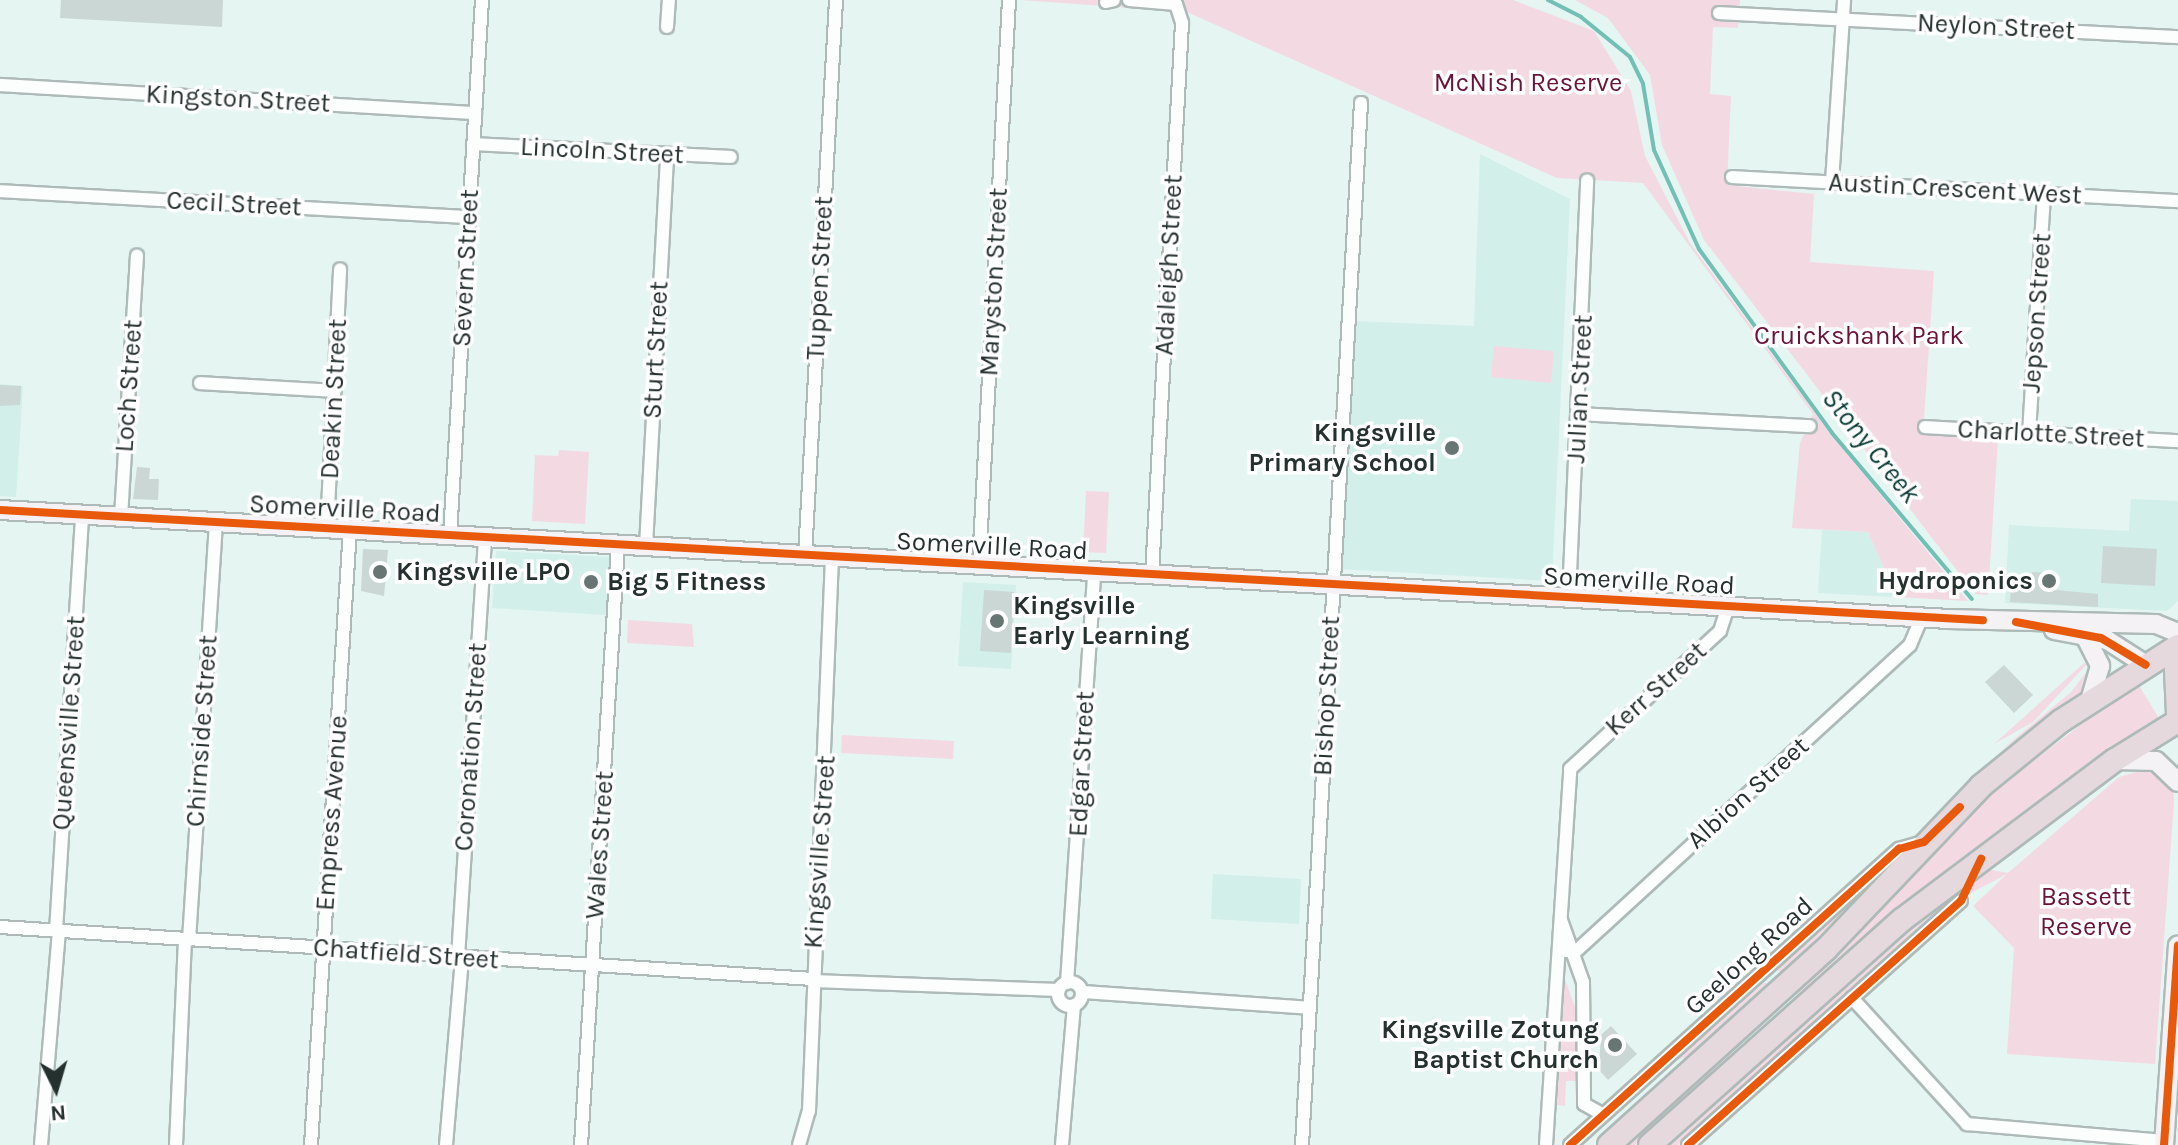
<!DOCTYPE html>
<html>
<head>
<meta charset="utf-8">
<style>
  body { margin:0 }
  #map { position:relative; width:2178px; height:1145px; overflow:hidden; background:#e5f5f2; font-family:Karla,sans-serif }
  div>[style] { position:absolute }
  .built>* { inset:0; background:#d2efea }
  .green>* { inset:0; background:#f3dae2 }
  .stream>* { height:4px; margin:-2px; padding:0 2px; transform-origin:2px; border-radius:2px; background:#72bfb6 }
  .building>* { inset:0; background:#cad7d5 }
  .roads { filter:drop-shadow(2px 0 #adbab8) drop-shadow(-2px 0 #adbab8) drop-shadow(0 2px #adbab8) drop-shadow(0 -2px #adbab8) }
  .street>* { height:12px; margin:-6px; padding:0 6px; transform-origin:6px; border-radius:6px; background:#fbfefd }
  .street>.ring { margin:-6px; padding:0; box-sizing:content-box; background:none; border:12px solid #fbfefd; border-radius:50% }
  .secondary>* { height:18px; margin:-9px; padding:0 9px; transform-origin:9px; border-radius:9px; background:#f4f2f4 }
  .highway>* { height:22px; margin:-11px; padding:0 11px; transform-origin:11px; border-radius:11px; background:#e5d9de }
  .cycleway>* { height:8px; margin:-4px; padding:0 4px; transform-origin:4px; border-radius:4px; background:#e8590c }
  .dots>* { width:22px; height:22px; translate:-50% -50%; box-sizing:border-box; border:4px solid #fff; border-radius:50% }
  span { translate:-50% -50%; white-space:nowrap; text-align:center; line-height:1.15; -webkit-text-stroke:7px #fff; paint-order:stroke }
  .street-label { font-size:26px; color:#25312f }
  .park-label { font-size:26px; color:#6b133b }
  .poi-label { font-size:26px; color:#25312f; font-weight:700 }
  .right { translate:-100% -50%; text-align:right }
  .left { translate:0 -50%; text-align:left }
  .water-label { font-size:28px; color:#0b3b36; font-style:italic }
  .north { position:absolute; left:16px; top:1049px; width:80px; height:80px; -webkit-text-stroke:6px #fff; paint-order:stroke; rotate:175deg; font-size:22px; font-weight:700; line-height:32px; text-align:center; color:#25312f }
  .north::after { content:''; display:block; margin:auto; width:28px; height:36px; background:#25312f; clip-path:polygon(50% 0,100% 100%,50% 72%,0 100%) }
</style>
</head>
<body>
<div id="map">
  <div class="built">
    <i style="clip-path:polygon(1480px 154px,1570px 199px,1552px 581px,1340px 569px,1352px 321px,1474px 326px)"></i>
    <i style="clip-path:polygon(0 384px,23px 386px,16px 497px,0 496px)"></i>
    <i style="clip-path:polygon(2131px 499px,2178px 501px,2178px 601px,2167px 611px,2005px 603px,2009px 525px,2129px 531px)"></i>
    <i style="clip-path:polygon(1822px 530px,1868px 532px,1896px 597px,1818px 593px)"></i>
    <i style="clip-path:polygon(496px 551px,611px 557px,607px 615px,492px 608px)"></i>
    <i style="clip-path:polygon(963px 582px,1016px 585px,1011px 669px,958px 666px)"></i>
    <i style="clip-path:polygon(1213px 874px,1301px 879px,1299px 924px,1211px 919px)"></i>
  </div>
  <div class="green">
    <i style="clip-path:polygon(1020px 0,1513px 0,1594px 31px,1631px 91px,1645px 156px,1690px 243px,1829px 432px,1968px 601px,1896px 597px,1868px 532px,1792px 528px,1800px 443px,1813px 414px,1643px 183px,1557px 178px,1187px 12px)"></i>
    <i style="clip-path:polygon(1575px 0,1740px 0,1738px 28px,1713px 27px,1710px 94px,1731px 96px,1727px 185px,1814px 194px,1810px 262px,1934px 271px,1923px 434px,1998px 440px,1988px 595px,1975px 594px,1704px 240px,1662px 145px,1650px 75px,1608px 18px)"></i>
    <i style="clip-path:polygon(1494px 346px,1554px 351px,1551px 383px,1491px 377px)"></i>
    <i style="clip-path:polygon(559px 450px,589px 452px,585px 524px,532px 521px,535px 455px,558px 456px)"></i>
    <i style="clip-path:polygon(1086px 491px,1109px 492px,1106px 553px,1083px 552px)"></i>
    <i style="clip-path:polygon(628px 620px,692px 624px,694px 647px,627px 643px)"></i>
    <i style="clip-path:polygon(2093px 663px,2084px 692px,2000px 751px,2071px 692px)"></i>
    <i style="clip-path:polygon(2087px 664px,2033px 722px,1994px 744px,2084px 663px)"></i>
    <i style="clip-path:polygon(2137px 682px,2160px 720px,1909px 901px,1797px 997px,1796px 990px,1990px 794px)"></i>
    <i style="clip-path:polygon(842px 735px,954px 741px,953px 759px,841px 753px)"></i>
    <i style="clip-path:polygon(2151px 768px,2173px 788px,2174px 802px,2155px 1064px,2007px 1054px,2014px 948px,1973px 906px,2007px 874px,1967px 895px,1975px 879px,1987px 869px,2008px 873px,2119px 777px)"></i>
    <i style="clip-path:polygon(1958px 891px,1678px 1145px,1666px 1145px,1895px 940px)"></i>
    <i style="clip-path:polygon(1854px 901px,1783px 973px,1775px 969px,1850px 901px)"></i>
    <i style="clip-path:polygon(1564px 977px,1578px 1015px,1578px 1081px,1566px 1081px,1565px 1106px,1557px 1105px)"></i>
    <i style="clip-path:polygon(1764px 983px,1771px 983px,1691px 1056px,1669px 1062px)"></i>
    <i style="clip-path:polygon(1782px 1005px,1635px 1145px,1622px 1145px,1781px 1004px)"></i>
  </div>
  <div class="stream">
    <i style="left:1548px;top:0;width:37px;rotate:27deg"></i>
    <i style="left:1581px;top:17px;width:63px;rotate:39.2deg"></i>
    <i style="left:1630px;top:57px;width:30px;rotate:64deg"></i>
    <i style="left:1643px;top:84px;width:67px;rotate:80.5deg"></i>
    <i style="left:1654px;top:150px;width:109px;rotate:65.6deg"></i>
    <i style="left:1699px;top:249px;width:227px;rotate:54.1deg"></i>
    <i style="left:1832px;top:433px;width:217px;rotate:49.9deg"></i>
  </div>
  <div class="building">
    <i style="clip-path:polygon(61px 0,223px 0,222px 27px,60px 18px)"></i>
    <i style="clip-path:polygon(0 385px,21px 386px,20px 405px,0 406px)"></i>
    <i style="clip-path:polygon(137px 467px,150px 468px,149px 479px,159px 479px,158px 500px,133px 499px)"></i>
    <i style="clip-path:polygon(2103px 546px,2157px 549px,2155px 586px,2101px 583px)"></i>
    <i style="clip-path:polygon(363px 549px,388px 550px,384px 596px,361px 591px)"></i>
    <i style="clip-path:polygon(2032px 572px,2055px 573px,2055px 590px,2098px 594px,2098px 607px,2010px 602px,2011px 588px,2031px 589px)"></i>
    <i style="clip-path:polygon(984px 590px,1014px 592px,1011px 653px,980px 651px)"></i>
    <i style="clip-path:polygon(2004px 665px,2033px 695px,2014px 713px,1985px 682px)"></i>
    <i style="clip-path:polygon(1611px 1026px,1637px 1054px,1608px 1080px,1599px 1070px,1601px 1035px)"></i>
  </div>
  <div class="roads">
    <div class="street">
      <i style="left:1129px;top:0;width:47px;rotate:4.9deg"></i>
      <i style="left:1176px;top:4px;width:20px;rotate:72deg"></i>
      <i style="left:1182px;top:23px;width:553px;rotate:93.11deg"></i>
      <i style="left:1106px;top:2px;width:8px;rotate:-14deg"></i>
      <i style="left:1719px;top:13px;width:460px;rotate:3deg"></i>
      <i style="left:667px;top:27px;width:27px;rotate:-86deg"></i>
      <i style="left:0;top:85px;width:476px;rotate:3.4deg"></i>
      <i style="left:473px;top:144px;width:258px;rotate:2.9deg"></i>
      <i style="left:1732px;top:177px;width:447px;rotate:3.1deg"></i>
      <i style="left:1832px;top:182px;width:182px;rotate:-86.2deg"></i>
      <i style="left:0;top:191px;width:470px;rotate:3.2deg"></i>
      <i style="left:200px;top:383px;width:135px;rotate:3.4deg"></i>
      <i style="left:1579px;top:414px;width:231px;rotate:3deg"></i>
      <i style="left:1925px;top:427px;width:253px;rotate:3.2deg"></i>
      <i style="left:2029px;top:433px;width:239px;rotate:-86.4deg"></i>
      <i style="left:121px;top:517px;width:262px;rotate:-86.5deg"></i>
      <i style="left:327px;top:528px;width:259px;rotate:-87.1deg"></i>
      <i style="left:450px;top:535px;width:536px;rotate:-86.58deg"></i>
      <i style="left:646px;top:546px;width:393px;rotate:-86.9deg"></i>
      <i style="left:805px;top:555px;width:556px;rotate:-86.8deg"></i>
      <i style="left:979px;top:565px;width:566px;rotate:-86.96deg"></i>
      <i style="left:1569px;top:597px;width:417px;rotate:-87.5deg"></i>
      <i style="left:1561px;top:920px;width:66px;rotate:70.5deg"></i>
      <i style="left:1583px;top:982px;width:122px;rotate:89.5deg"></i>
      <i style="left:1584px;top:1104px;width:21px;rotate:29deg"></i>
      <i style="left:0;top:927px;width:815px;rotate:3.66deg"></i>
      <i style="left:56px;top:931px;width:417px;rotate:-86.4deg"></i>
      <i style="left:189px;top:940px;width:419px;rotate:-86.3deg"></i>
      <i style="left:1559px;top:950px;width:16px;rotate:7deg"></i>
      <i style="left:1575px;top:952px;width:454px;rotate:-42.5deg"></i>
      <i style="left:1910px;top:645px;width:30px;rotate:-67deg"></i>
      <i style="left:458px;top:957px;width:421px;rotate:-86.3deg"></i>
      <i style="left:813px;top:981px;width:246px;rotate:2.1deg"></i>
      <i class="ring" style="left:1058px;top:982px;width:12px;height:12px"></i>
      <i style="left:1067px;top:983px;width:412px;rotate:-86.2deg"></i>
      <i style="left:1082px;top:992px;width:228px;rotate:4deg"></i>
      <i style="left:1852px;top:998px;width:171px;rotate:47.6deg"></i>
      <i style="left:1967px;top:1124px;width:198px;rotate:4.9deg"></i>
      <i style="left:41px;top:1145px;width:215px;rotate:-85.2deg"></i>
      <i style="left:176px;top:1145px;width:205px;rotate:-87.5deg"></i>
      <i style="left:311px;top:1145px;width:617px;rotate:-86.38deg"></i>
      <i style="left:446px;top:1145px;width:189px;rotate:-85.1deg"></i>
      <i style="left:581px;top:1145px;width:601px;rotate:-86.47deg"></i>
      <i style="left:799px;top:1145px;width:35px;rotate:-74deg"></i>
      <i style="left:809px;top:1111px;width:554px;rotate:-87.62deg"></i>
      <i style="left:1062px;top:1145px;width:140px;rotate:-85.1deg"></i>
      <i style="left:1302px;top:1145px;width:1044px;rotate:-86.76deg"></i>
      <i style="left:1546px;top:1145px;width:377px;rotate:-86.3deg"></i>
      <i style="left:1570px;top:769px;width:204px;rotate:-42.6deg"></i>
      <i style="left:1720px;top:631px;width:26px;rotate:-72deg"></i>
      <i style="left:1570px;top:1145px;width:443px;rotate:-42deg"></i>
      <i style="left:1899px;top:849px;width:26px;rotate:-16deg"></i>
      <i style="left:1688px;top:1145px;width:366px;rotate:-41.8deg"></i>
    </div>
    <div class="secondary">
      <i style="left:0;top:510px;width:1951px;rotate:3.2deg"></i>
      <i style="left:1948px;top:619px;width:208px;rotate:1.4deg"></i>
      <i style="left:2156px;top:624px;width:24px;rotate:22deg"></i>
      <i style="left:2054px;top:630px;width:54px;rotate:10.7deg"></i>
      <i style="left:2107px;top:640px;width:46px;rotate:32.7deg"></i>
      <i style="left:2084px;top:634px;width:36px;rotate:63deg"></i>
      <i style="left:2100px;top:666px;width:37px;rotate:106deg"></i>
      <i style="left:2115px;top:760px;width:41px;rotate:1.4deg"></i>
      <i style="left:2156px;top:761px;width:30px;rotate:44deg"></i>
      <i style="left:2164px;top:1145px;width:200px;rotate:-86deg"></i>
    </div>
    <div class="highway">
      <i style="left:2175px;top:648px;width:66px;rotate:87.4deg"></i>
      <i style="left:1609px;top:1145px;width:292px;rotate:-42.1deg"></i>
      <i style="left:1826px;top:949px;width:225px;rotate:-46.4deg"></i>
      <i style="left:1981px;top:786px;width:103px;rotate:-39.1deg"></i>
      <i style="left:2061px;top:721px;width:139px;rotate:-32.7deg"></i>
      <i style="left:1650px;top:1145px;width:339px;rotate:-41.8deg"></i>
      <i style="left:1903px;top:919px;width:265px;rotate:-36.9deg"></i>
      <i style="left:2115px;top:760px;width:74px;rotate:-31.8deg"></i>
    </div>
  </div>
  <div class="cycleway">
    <i style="left:0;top:510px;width:1986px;rotate:3.18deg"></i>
    <i style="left:2016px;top:622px;width:86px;rotate:10.7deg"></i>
    <i style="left:2101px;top:638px;width:52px;rotate:31deg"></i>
    <i style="left:1570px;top:1145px;width:443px;rotate:-42deg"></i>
    <i style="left:1899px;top:849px;width:26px;rotate:-16deg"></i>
    <i style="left:1924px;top:842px;width:50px;rotate:-44.2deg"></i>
    <i style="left:1688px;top:1145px;width:366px;rotate:-41.8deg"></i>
    <i style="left:1961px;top:901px;width:47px;rotate:-64.5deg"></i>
    <i style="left:2164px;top:1145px;width:200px;rotate:-86deg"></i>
  </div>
  <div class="dots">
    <i style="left:1452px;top:448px;background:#687673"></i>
    <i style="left:380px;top:572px;background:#687673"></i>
    <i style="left:2049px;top:581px;background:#687673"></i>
    <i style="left:591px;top:582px;background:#687673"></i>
    <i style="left:997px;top:621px;background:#687673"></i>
    <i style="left:1615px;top:1045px;background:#687673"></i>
  </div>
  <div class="street-label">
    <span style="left:1996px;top:27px;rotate:3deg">Neylon Street</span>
    <span style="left:238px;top:99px;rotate:3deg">Kingston Street</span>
    <span style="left:602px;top:151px;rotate:3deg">Lincoln Street</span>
    <span style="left:1955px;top:189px;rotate:3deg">Austin Crescent West</span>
    <span style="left:234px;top:204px;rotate:3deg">Cecil Street</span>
    <span style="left:1169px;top:265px;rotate:-87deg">Adaleigh Street</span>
    <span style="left:466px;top:268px;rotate:-87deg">Severn Street</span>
    <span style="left:820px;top:278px;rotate:-87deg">Tuppen Street</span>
    <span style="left:994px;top:282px;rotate:-87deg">Maryston Street</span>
    <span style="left:2037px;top:313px;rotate:-86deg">Jepson Street</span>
    <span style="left:656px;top:350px;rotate:-87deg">Sturt Street</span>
    <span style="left:129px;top:386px;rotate:-86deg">Loch Street</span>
    <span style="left:1580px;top:389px;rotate:-87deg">Julian Street</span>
    <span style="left:334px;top:399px;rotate:-87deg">Deakin Street</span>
    <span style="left:2051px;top:434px;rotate:3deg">Charlotte Street</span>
    <span style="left:345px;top:509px;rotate:3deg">Somerville Road</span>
    <span style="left:992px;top:546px;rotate:3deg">Somerville Road</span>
    <span style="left:1639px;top:581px;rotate:3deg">Somerville Road</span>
    <span style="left:1656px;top:689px;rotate:-42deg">Kerr Street</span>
    <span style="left:1327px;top:696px;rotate:-87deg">Bishop Street</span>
    <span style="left:69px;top:723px;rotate:-86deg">Queensville Street</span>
    <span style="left:202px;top:731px;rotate:-86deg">Chirnside Street</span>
    <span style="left:471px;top:747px;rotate:-86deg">Coronation Street</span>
    <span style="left:1082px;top:764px;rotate:-87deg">Edgar Street</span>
    <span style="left:1748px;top:793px;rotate:-42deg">Albion Street</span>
    <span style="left:332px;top:813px;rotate:-86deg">Empress Avenue</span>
    <span style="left:600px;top:845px;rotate:-86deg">Wales Street</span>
    <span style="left:820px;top:852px;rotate:-86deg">Kingsville Street</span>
    <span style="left:406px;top:954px;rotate:4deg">Chatfield Street</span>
    <span style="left:1749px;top:956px;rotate:-42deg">Geelong Road</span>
  </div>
  <div class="park-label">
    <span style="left:1528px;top:83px">McNish Reserve</span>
    <span style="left:1859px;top:336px">Cruickshank Park</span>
    <span style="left:2086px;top:912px">Bassett<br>Reserve</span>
  </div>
  <div class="poi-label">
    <span class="right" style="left:1436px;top:448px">Kingsville<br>Primary School</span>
    <span class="left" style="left:396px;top:572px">Kingsville LPO</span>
    <span class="right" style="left:2033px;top:581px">Hydroponics</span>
    <span class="left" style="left:607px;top:582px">Big 5 Fitness</span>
    <span class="left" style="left:1013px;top:621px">Kingsville<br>Early Learning</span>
    <span class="right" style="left:1599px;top:1045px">Kingsville Zotung<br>Baptist Church</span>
  </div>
  <div class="water-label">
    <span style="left:1871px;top:446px;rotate:51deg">Stony Creek</span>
  </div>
  <div class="north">N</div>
</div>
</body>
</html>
